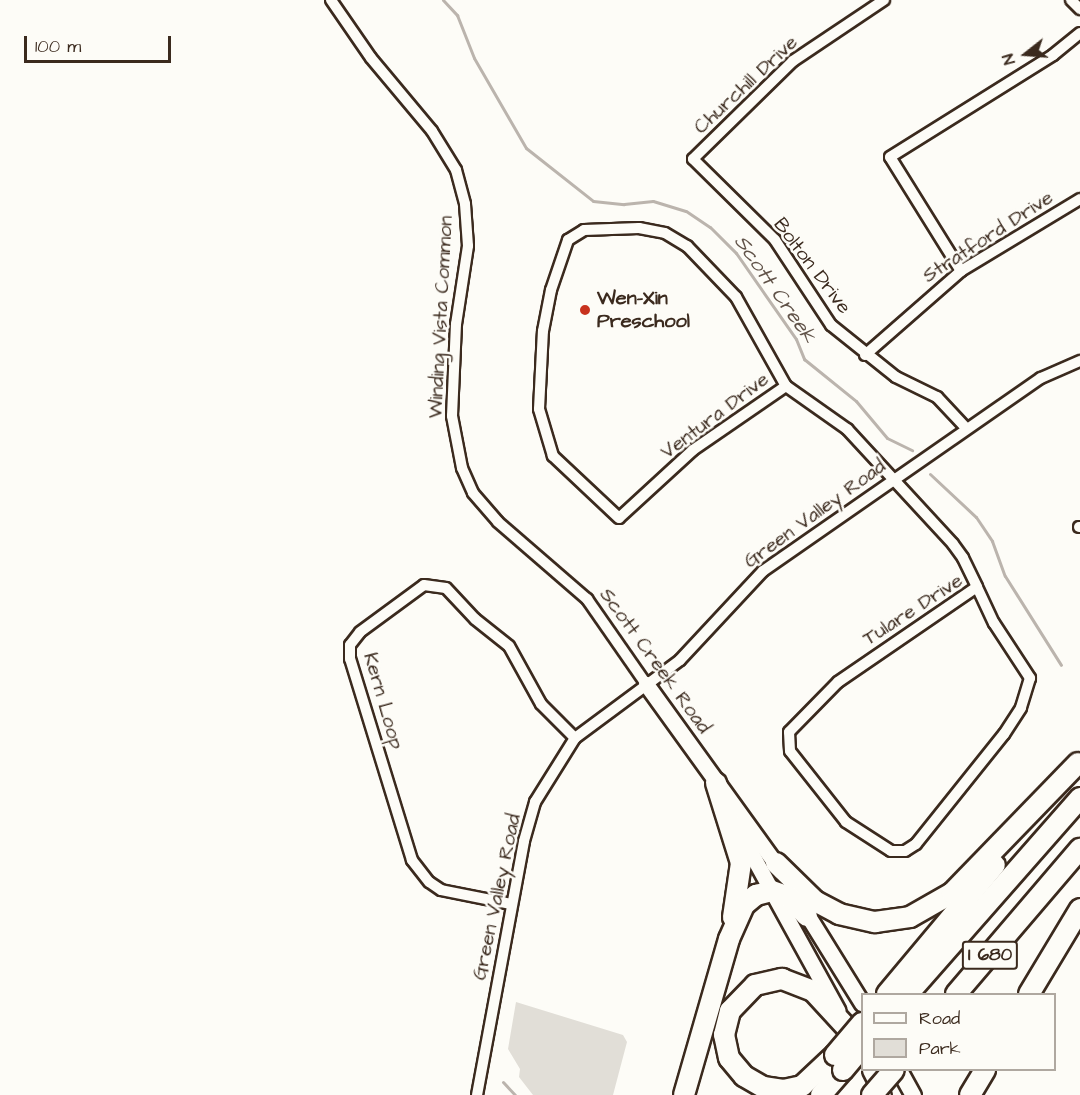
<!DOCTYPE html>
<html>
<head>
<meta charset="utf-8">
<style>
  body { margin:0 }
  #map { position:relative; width:1080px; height:1095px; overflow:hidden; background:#fdfcf7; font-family:"Architects Daughter",sans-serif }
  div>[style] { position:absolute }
  .green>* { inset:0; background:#e1ded7 }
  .stream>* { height:3px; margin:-1.5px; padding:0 1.5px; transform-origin:1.5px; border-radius:1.5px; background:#bbb4ad }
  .roads { filter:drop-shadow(2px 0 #3b2a1e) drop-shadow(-2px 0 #3b2a1e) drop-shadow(0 2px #3b2a1e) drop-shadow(0 -2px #3b2a1e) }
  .street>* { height:10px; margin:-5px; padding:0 5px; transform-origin:5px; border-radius:5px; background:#fdfcf7 }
  .secondary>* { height:15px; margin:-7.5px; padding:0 7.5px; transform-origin:7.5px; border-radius:7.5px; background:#fdfcf7 }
  .highway>* { height:20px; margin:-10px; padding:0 10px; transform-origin:10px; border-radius:10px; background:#fdfcf7 }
  .bridges { filter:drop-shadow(2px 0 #3b2a1e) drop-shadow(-2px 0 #3b2a1e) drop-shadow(0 2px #3b2a1e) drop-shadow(0 -2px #3b2a1e) }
  .highway-bridge>* { height:20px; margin:-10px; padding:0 10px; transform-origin:10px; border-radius:10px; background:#fdfcf7 }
  .dots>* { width:16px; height:16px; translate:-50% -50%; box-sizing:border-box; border:3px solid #fdfcf7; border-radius:50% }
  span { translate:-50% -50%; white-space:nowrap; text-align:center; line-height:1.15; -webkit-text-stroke:5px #fdfcf7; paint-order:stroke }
  .shield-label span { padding:2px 4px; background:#fdfcf7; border:2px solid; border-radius:4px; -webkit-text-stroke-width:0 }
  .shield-label { font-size:18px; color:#3b2a1e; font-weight:700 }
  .street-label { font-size:20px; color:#3b2a1e }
  .poi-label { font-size:20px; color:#3b2a1e; font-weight:700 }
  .left { translate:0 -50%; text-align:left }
  .water-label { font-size:21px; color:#615349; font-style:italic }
  .legend { position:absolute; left:861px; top:993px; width:195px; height:78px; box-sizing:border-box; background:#fdfcf7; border:2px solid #afa8a0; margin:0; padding:8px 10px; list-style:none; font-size:18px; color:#3b2a1e }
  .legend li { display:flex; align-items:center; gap:12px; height:30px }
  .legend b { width:30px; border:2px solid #afa8a0 }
  .north { position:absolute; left:996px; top:24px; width:60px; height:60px; -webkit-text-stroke:4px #fdfcf7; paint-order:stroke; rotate:253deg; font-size:16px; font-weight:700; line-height:24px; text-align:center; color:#3b2a1e }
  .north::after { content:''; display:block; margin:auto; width:21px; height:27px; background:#3b2a1e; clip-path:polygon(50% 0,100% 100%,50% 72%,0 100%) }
  .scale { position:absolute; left:24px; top:36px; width:147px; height:27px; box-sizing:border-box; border:3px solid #3b2a1e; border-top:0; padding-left:8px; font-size:18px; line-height:21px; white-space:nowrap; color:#3b2a1e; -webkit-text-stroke:4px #fdfcf7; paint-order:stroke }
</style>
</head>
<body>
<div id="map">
  <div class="green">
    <i style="clip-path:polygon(516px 1002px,623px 1035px,627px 1042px,613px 1095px,533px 1095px,519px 1077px,520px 1069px,508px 1049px)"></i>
  </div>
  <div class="stream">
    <i style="left:443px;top:0;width:21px;rotate:47deg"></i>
    <i style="left:457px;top:15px;width:46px;rotate:68.4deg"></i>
    <i style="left:474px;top:58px;width:104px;rotate:60deg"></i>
    <i style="left:526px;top:148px;width:85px;rotate:38.3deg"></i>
    <i style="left:593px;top:201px;width:31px;rotate:6deg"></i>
    <i style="left:624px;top:204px;width:29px;rotate:-6deg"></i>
    <i style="left:653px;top:201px;width:34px;rotate:17deg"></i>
    <i style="left:686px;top:211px;width:29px;rotate:34deg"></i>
    <i style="left:710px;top:227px;width:37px;rotate:45deg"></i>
    <i style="left:736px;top:253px;width:105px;rotate:55.1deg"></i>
    <i style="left:796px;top:339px;width:22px;rotate:68deg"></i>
    <i style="left:804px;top:359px;width:67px;rotate:38.9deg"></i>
    <i style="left:856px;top:401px;width:48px;rotate:50deg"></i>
    <i style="left:887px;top:438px;width:28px;rotate:26deg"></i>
    <i style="left:930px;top:474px;width:63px;rotate:43.1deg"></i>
    <i style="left:976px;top:517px;width:29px;rotate:56deg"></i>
    <i style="left:992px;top:541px;width:37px;rotate:70deg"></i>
    <i style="left:1005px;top:576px;width:105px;rotate:57.8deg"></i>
    <i style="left:503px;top:1082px;width:18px;rotate:47deg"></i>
  </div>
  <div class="roads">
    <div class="street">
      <i style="left:331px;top:0;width:70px;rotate:55.4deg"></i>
      <i style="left:371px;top:58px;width:95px;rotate:50.1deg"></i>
      <i style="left:432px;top:131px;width:46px;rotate:58.4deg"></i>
      <i style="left:456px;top:170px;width:35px;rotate:75deg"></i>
      <i style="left:465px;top:204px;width:42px;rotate:85.9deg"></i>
      <i style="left:468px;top:246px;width:79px;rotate:98.7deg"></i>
      <i style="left:456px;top:324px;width:92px;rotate:92.5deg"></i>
      <i style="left:452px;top:416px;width:53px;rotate:79.1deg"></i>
      <i style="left:462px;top:468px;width:27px;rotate:66deg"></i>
      <i style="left:473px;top:493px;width:38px;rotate:49deg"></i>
      <i style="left:498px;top:522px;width:118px;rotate:40.9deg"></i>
      <i style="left:587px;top:599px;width:103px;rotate:55.2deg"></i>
      <i style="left:884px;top:0;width:110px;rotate:146.2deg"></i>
      <i style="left:793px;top:61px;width:140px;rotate:135.6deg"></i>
      <i style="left:693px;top:159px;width:115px;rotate:44.6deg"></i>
      <i style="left:775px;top:240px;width:102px;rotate:56.6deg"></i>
      <i style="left:831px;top:325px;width:83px;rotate:38.7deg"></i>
      <i style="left:896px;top:377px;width:46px;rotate:26deg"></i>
      <i style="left:937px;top:397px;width:42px;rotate:46.9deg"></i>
      <i style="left:1071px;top:0;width:13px;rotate:45deg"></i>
      <i style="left:961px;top:271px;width:134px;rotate:-121.9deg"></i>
      <i style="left:890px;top:157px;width:192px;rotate:-32deg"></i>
      <i style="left:1053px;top:55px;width:35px;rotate:-39deg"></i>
      <i style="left:865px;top:355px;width:128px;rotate:-41.2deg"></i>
      <i style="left:961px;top:271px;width:139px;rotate:-31.2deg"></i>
      <i style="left:786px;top:386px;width:113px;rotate:145.5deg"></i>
      <i style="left:693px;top:450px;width:100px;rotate:137.4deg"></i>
      <i style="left:619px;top:518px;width:91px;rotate:-136.8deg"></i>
      <i style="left:553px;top:456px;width:49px;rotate:-106.6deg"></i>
      <i style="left:539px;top:409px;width:78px;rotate:-87.1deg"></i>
      <i style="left:543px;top:331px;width:42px;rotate:-79deg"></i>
      <i style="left:551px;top:290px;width:53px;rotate:-71.2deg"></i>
      <i style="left:568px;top:240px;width:19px;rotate:-32deg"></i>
      <i style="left:584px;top:230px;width:55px;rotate:-2.1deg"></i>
      <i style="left:639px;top:228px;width:26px;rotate:11deg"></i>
      <i style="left:665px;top:233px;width:26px;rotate:31deg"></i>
      <i style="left:687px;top:246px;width:71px;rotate:46.1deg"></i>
      <i style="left:736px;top:297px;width:102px;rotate:60.7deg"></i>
      <i style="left:786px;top:386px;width:75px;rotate:35.2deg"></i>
      <i style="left:847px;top:429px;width:156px;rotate:47.3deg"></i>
      <i style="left:953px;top:544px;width:17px;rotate:54deg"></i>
      <i style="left:963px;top:558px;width:32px;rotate:64deg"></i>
      <i style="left:977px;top:587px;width:40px;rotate:65deg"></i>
      <i style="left:994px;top:623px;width:66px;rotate:56.8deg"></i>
      <i style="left:1030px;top:678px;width:31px;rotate:107deg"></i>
      <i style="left:1021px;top:708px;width:31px;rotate:123deg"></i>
      <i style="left:1004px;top:734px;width:141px;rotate:128.7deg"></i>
      <i style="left:916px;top:844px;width:13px;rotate:148deg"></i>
      <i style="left:905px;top:851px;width:14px;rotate:180deg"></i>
      <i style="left:891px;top:851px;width:54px;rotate:-147.2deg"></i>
      <i style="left:846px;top:822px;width:90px;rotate:-128.3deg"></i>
      <i style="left:790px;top:751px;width:19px;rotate:-93deg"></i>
      <i style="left:789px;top:732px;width:70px;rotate:-45.6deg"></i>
      <i style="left:838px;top:682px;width:168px;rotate:-34.4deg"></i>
      <i style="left:1079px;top:527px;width:1px"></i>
      <i style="left:511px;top:904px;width:71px;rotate:-168.7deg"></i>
      <i style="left:441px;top:890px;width:14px;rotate:-146deg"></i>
      <i style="left:429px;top:882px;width:28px;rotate:-128deg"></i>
      <i style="left:412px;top:860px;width:210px;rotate:-107.1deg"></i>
      <i style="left:350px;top:659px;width:14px;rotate:-90deg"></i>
      <i style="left:350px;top:645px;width:16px;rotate:-52deg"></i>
      <i style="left:360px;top:632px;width:79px;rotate:-36.3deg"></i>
      <i style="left:424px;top:585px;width:22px;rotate:8deg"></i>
      <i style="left:446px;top:588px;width:42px;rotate:46.9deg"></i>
      <i style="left:475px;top:619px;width:43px;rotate:38.5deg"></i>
      <i style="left:509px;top:646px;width:66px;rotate:61.1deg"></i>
      <i style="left:541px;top:704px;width:48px;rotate:45deg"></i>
      <i style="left:477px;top:1095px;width:258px;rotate:-79.5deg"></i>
      <i style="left:524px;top:841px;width:41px;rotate:-74.2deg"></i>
      <i style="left:535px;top:802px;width:75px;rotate:-58deg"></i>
      <i style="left:575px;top:738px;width:131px;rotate:-36.6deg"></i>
      <i style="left:680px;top:660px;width:122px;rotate:-47deg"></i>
      <i style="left:763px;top:571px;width:338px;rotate:-34.8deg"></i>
      <i style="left:1041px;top:378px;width:43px;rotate:-23.6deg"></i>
    </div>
    <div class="secondary">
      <i style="left:646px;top:684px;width:231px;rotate:54.2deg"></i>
      <i style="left:735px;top:824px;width:213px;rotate:61.2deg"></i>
      <i style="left:803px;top:908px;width:112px;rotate:58.2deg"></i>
      <i style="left:870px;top:1070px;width:28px;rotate:63deg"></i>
      <i style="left:899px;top:1070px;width:29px;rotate:61deg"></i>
    </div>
    <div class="highway">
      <i style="left:716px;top:783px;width:84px;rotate:72.6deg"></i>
      <i style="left:741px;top:863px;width:55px;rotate:98.4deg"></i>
      <i style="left:776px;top:863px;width:54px;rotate:44.3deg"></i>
      <i style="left:815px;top:901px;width:27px;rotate:28deg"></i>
      <i style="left:839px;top:914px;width:37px;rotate:13deg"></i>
      <i style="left:875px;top:922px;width:35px;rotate:-8deg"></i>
      <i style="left:910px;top:917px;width:48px;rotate:-29.7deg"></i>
      <i style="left:952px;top:893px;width:181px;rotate:-45.9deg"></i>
      <i style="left:887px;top:994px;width:168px;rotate:-50.1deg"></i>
      <i style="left:908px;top:994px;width:261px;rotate:-48.7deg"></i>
      <i style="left:956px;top:994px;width:191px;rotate:-49.5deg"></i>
      <i style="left:1029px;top:994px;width:99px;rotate:-59deg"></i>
      <i style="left:835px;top:1055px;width:45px;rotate:136.8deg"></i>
      <i style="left:802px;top:1086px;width:19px;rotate:168deg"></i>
      <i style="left:783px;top:1090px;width:20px;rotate:-171deg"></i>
      <i style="left:763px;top:1087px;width:22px;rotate:-150deg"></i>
      <i style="left:744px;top:1076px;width:23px;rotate:-130deg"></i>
      <i style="left:729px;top:1058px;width:24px;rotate:-102deg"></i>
      <i style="left:724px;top:1035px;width:25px;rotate:-76deg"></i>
      <i style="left:730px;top:1011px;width:36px;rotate:-46deg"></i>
      <i style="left:755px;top:985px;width:28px;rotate:-13deg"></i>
      <i style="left:782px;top:979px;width:33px;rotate:21deg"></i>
      <i style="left:813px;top:991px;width:50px;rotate:47.4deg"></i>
      <i style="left:684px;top:1095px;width:162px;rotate:-73.9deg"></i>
      <i style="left:729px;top:939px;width:37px;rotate:-66deg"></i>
      <i style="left:744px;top:905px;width:16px;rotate:-40deg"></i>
      <i style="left:756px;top:895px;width:16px;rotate:-14deg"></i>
      <i style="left:772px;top:891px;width:18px;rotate:19deg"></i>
      <i style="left:789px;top:897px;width:26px;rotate:47deg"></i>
      <i style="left:821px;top:1095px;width:33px;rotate:-49deg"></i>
      <i style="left:970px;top:1095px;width:29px;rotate:-59deg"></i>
    </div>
  </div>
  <div class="bridges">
    <div class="highway-bridge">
      <i style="left:835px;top:1055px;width:42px;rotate:-49.8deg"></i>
      <i style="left:843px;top:1070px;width:30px;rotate:-50deg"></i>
      <i style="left:872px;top:1095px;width:33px;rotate:-49deg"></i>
    </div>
  </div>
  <div class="dots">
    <i style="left:585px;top:310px;background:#c8321e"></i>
  </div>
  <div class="shield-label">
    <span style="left:990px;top:955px">I 680</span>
  </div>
  <div class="street-label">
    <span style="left:746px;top:85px;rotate:-43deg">Churchill Drive</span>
    <span style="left:988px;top:237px;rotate:-33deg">Stratford Drive</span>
    <span style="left:812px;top:266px;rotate:53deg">Bolton Drive</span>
    <span style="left:441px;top:317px;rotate:-87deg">Winding Vista Common</span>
    <span style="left:715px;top:416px;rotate:-37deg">Ventura Drive</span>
    <span style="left:815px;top:514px;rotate:-36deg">Green Valley Road</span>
    <span style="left:913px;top:610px;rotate:-33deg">Tulare Drive</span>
    <span style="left:655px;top:661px;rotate:54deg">Scott Creek Road</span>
    <span style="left:383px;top:701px;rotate:74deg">Kern Loop</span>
    <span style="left:497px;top:897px;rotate:-78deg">Green Valley Road</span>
  </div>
  <div class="poi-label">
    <span class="left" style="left:597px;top:310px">Wen-Xin<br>Preschool</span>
  </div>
  <div class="water-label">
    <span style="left:775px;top:289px;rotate:55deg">Scott Creek</span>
  </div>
  <ul class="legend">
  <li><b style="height:8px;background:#fdfcf7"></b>Road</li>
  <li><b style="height:16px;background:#e1ded7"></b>Park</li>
  </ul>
  <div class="north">N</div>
  <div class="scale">100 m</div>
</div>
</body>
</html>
